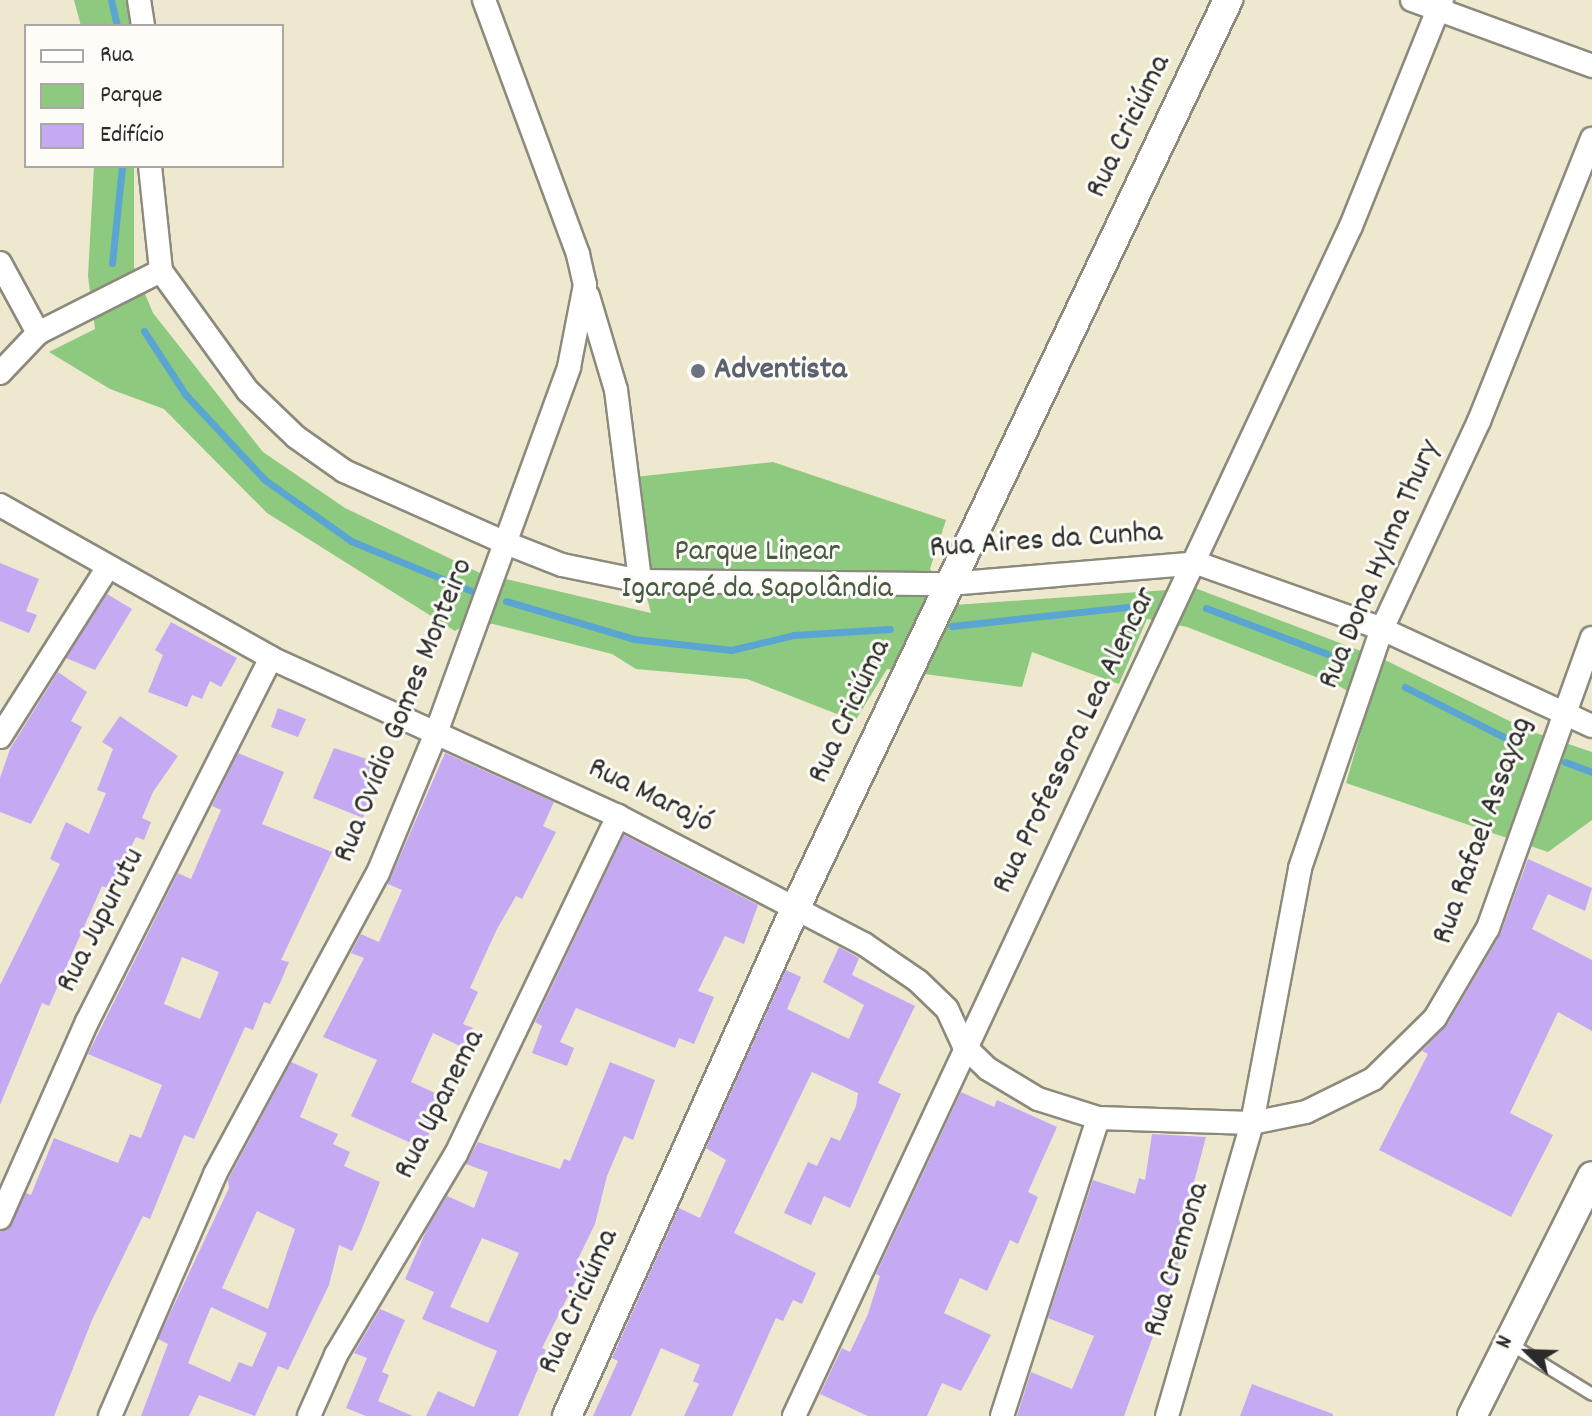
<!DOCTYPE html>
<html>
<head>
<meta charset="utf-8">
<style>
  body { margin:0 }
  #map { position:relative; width:1592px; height:1416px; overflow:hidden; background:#eee9ce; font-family:Dekko,sans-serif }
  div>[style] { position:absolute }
  .green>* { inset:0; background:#8dc97e }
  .stream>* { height:7px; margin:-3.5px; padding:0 3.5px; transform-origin:3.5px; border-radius:3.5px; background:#5ba5d3 }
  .building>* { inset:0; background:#c6a9f3 }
  .roads { filter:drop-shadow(2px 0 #8c8a7c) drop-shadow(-2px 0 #8c8a7c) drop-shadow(0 2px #8c8a7c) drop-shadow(0 -2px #8c8a7c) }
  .service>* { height:11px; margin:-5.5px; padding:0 5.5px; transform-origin:5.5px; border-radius:5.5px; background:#fff }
  .minor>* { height:22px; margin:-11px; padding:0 11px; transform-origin:11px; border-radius:11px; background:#fff }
  .tertiary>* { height:28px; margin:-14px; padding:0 14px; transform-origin:14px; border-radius:14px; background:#fff }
  .dots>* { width:22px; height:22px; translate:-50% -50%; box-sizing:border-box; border:4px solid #fdfcf7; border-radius:50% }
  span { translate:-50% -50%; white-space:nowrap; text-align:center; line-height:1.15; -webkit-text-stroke:6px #fdfcf7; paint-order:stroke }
  .street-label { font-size:32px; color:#2b2b2b }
  .worship-label { font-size:32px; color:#5b616d; font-weight:700 }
  .left { translate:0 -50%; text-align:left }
  .park-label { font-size:32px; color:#485a44 }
  .legend { position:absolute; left:24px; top:24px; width:260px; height:144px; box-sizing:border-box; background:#fdfcf7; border:2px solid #a9a8a5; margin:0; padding:10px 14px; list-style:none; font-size:24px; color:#2b2b2b }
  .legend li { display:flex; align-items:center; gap:16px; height:40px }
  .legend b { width:40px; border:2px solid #a9a8a5 }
  .north { position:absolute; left:1488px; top:1312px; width:80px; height:80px; -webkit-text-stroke:6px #fdfcf7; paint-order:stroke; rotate:293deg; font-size:22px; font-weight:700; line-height:32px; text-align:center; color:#2b2b2b }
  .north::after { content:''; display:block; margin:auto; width:28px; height:36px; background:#2b2b2b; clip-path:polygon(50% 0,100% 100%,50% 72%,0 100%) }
</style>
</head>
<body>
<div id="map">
  <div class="green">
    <i style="clip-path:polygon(74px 0,126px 0,131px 26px,81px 26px)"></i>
    <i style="clip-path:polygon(94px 166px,134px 166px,134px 267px,153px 313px,263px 452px,345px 508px,480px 573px,651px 613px,616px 479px,773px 462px,946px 520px,930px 569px,954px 605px,1195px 588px,1385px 660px,1530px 731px,1592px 752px,1592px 820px,1548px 852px,1346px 783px,1369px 704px,1339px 686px,1187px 627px,1147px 619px,1119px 684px,1032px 652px,1022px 687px,887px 669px,855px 721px,747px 679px,636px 669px,612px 654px,493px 624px,465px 625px,455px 631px,267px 513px,164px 409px,110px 389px,49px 352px,95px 329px,88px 276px)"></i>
  </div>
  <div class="stream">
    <i style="left:111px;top:0;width:27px;rotate:77deg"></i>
    <i style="left:112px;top:263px;width:98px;rotate:-84.1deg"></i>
    <i style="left:144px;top:331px;width:75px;rotate:56.9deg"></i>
    <i style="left:185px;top:394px;width:117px;rotate:47.1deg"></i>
    <i style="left:265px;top:480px;width:105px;rotate:35.3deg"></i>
    <i style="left:351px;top:541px;width:131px;rotate:22.5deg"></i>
    <i style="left:506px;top:601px;width:134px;rotate:16.5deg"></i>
    <i style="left:634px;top:639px;width:98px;rotate:6.5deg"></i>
    <i style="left:731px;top:650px;width:65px;rotate:-13.4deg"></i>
    <i style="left:794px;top:635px;width:96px;rotate:-3.6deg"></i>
    <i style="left:1206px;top:608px;width:130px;rotate:20.7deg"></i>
    <i style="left:952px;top:626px;width:184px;rotate:-6.2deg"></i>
    <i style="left:1405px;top:687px;width:122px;rotate:26.8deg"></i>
    <i style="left:1565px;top:762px;width:29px;rotate:20deg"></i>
  </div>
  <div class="building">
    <i style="clip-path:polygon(0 563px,39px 579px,26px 611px,37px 615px,29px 633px,0 621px)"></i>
    <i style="clip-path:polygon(107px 594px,132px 609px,95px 670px,66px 658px)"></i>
    <i style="clip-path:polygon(171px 622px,237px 658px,221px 687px,210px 681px,202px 699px,192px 695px,187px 707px,148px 692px,163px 655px,155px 650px)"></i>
    <i style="clip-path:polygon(58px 672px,87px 692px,71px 721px,82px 727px,31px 824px,0 812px,0 778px,10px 749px)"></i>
    <i style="clip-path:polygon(278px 708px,306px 719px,298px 737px,271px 727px)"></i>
    <i style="clip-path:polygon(120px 716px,178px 756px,153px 792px,142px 818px,151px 822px,144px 840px,136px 837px,110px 889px,102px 886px,49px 1006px,42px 1003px,0 1105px,0 985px,60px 864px,50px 859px,66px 822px,89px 834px,106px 793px,97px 790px,113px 749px,102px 742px)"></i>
    <i style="clip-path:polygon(334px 748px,379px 763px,363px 818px,313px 798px)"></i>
    <i style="clip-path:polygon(evenodd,238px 753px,284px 772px,262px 824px,332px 852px,281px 960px,289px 962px,281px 981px,270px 1004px,264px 1002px,253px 1030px,245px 1027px,194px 1139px,184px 1135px,150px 1219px,143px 1216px,92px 1320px,54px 1416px,0 1416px,0 1232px,9px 1229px,26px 1193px,31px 1195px,54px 1138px,118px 1163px,130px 1134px,141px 1138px,162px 1085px,88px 1054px,178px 873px,191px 879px,221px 810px,212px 806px,238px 753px,182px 957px,219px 972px,200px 1019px,164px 1004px,182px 957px)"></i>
    <i style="clip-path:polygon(445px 753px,554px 802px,543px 826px,556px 832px,522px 899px,516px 896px,497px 929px,470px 988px,478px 992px,463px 1024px,473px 1028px,464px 1048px,433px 1033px,411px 1082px,446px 1098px,422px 1148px,351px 1116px,377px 1060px,323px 1037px,364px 958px,351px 953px,354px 947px,361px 934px,379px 942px,402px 890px,388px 884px)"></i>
    <i style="clip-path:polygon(624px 835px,758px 905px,744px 944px,725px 936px,698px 991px,714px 997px,694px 1044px,679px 1038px,675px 1048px,576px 1008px,560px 1042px,574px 1048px,567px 1066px,532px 1053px,542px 1026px,535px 1022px)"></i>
    <i style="clip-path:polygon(1528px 859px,1592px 888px,1585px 911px,1548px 894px,1532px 929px,1592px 960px,1592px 1031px,1558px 1012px,1510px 1113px,1553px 1135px,1511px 1217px,1379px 1150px,1428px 1054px,1422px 1051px,1447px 1025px,1500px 935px)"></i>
    <i style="clip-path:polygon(839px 947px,859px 958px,852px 975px,915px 1006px,878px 1083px,901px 1094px,850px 1208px,824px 1196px,811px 1225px,784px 1213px,808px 1162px,817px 1166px,831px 1137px,840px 1141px,856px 1106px,858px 1093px,812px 1072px,734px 1233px,816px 1273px,802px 1304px,793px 1300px,783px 1321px,776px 1318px,732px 1416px,684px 1416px,699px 1384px,693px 1381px,700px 1365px,661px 1348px,631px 1416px,593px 1416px,618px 1361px,612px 1358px,679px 1208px,700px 1218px,726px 1160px,706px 1148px,786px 970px,801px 977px,787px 1009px,849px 1039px,864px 1005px,823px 982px)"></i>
    <i style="clip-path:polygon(evenodd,291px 1062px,318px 1074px,300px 1117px,338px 1134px,333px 1144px,350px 1152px,344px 1166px,380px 1182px,361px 1231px,352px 1251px,339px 1245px,329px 1285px,288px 1370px,278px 1366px,255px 1416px,199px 1395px,189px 1416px,141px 1416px,168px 1344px,158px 1339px,229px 1188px,228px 1180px,291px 1062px,257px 1211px,295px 1229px,268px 1309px,222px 1288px,257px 1211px,291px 1062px,211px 1307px,267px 1333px,252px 1367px,239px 1362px,230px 1382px,188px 1363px,211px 1307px)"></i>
    <i style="clip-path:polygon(evenodd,610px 1062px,655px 1080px,633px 1140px,624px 1136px,607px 1176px,595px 1224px,578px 1259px,585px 1262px,542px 1348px,546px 1350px,518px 1416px,426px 1416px,438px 1391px,474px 1407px,497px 1351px,422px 1319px,434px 1292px,405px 1279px,427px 1229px,447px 1196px,474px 1208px,488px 1172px,466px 1164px,478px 1142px,560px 1169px,564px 1159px,570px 1161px,610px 1062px,482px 1238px,519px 1253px,488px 1323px,450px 1307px,482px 1238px)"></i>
    <i style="clip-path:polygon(961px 1092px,994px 1107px,997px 1100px,1057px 1127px,1028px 1192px,1038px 1197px,1018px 1244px,1010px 1240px,987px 1291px,960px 1278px,944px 1313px,991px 1335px,961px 1391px,942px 1383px,927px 1416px,868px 1416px,820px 1394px,842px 1348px,850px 1352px,868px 1314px,880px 1276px,876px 1274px)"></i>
    <i style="clip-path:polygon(1152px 1134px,1206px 1137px,1180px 1235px,1184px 1236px,1176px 1273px,1124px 1416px,1017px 1416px,1031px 1372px,1072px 1389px,1094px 1336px,1048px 1318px,1093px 1180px,1135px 1194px,1139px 1178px,1145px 1180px)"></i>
    <i style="clip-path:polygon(380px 1309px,405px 1320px,382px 1372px,389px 1375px,378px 1401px,413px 1416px,366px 1416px,346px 1408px,367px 1358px,354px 1353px)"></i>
    <i style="clip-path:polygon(1252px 1384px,1333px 1414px,1333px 1416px,1240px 1416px)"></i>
  </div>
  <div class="roads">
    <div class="service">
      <i style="left:1509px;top:1343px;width:97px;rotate:31.6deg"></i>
    </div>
    <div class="minor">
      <i style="left:139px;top:0;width:26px;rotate:81deg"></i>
      <i style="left:1412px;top:0;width:192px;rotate:20.1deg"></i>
      <i style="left:150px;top:166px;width:106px;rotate:84deg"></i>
      <i style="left:161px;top:271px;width:148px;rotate:54.1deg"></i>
      <i style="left:248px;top:391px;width:66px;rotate:43.8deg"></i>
      <i style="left:296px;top:437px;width:59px;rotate:35.3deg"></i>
      <i style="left:344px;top:471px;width:177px;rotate:24deg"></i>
      <i style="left:506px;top:543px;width:60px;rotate:21.4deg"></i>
      <i style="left:562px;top:565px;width:80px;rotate:11.6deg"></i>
      <i style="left:640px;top:581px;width:309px;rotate:0.6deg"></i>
      <i style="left:949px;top:584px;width:249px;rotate:-4.8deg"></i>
      <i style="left:1197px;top:563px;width:196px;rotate:19.6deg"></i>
      <i style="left:1382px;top:629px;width:231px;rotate:24.8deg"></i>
      <i style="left:0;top:263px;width:80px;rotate:61.5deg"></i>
      <i style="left:588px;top:296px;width:98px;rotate:73.4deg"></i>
      <i style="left:616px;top:390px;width:193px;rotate:82.8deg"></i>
      <i style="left:0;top:373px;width:55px;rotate:-46.5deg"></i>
      <i style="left:38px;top:333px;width:138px;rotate:-26.8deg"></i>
      <i style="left:0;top:505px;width:311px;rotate:29.4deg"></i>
      <i style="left:271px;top:658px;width:381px;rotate:24.5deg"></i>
      <i style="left:618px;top:816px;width:277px;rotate:27.5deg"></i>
      <i style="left:864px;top:944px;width:65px;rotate:34.4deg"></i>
      <i style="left:918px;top:981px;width:40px;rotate:44deg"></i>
      <i style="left:947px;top:1009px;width:41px;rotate:65.3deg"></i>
      <i style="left:964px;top:1046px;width:33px;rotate:44deg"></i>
      <i style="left:988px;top:1069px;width:58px;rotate:31deg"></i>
      <i style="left:1038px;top:1099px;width:63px;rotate:17.6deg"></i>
      <i style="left:1098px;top:1118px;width:154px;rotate:1.9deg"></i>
      <i style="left:1252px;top:1123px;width:55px;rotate:-11.5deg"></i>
      <i style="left:1306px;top:1112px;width:75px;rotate:-26.2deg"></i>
      <i style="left:1373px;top:1079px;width:87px;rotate:-44.5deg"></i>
      <i style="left:1435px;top:1018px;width:104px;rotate:-59.5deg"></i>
      <i style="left:1488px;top:928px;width:308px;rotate:-70.3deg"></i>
      <i style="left:0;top:737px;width:201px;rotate:-57.6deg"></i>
      <i style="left:0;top:1218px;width:214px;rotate:-66.1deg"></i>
      <i style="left:87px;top:1022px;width:408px;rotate:-63.2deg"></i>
      <i style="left:110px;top:1416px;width:264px;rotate:-66.5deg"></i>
      <i style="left:215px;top:1174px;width:342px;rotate:-61.6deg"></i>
      <i style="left:378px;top:873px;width:152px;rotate:-67.5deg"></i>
      <i style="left:436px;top:733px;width:389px;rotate:-70deg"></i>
      <i style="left:569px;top:367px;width:84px;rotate:-79deg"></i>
      <i style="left:585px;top:285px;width:32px;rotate:-103deg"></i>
      <i style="left:578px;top:254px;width:271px;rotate:-110.3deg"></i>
      <i style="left:309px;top:1416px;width:67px;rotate:-66.1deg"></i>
      <i style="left:336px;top:1355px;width:234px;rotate:-59.2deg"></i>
      <i style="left:456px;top:1154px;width:375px;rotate:-64.4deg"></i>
      <i style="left:794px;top:1416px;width:1314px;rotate:-64.92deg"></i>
      <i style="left:1351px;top:226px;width:244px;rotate:-68.1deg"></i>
      <i style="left:1002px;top:1416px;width:313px;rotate:-72.1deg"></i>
      <i style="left:1167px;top:1416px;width:305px;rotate:-73.8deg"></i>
      <i style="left:1252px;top:1123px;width:259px;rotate:-79.3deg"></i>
      <i style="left:1300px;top:868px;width:253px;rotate:-71.1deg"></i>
      <i style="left:1382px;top:629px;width:230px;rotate:-65deg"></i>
      <i style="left:1479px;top:421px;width:304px;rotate:-68.2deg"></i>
    </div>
    <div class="tertiary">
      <i style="left:567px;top:1416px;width:558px;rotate:-65.78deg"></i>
      <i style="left:796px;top:907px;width:1005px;rotate:-64.53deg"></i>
      <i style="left:1472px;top:1416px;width:268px;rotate:-63.4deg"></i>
    </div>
  </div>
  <div class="dots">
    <i style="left:698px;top:371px;background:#6b7280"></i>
  </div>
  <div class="street-label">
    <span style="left:1130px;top:127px;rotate:-64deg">Rua Criciúma</span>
    <span style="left:1046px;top:542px;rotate:-4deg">Rua Aires da Cunha</span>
    <span style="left:1381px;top:565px;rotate:-67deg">Rua Dona Hylma Thury</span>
    <span style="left:405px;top:711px;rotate:-68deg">Rua Ovídio Gomes Monteiro</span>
    <span style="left:851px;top:712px;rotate:-65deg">Rua Criciúma</span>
    <span style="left:1076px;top:741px;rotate:-64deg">Rua Professora Lea Alencar</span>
    <span style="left:650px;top:797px;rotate:26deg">Rua Marajó</span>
    <span style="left:1484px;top:831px;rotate:-70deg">Rua Rafael Assayag</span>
    <span style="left:102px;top:921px;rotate:-63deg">Rua Jupurutu</span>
    <span style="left:441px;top:1105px;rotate:-63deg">Rua Upanema</span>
    <span style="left:1178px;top:1260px;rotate:-73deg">Rua Cremona</span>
    <span style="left:580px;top:1302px;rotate:-66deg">Rua Criciúma</span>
  </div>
  <div class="worship-label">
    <span class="left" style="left:714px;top:371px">Adventista</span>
  </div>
  <div class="park-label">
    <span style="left:757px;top:572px">Parque Linear<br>Igarapé da Sapolândia</span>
  </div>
  <ul class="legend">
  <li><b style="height:10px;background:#fff"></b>Rua</li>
  <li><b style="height:22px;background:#8dc97e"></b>Parque</li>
  <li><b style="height:22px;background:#c6a9f3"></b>Edifício</li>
  </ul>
  <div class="north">N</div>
</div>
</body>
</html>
